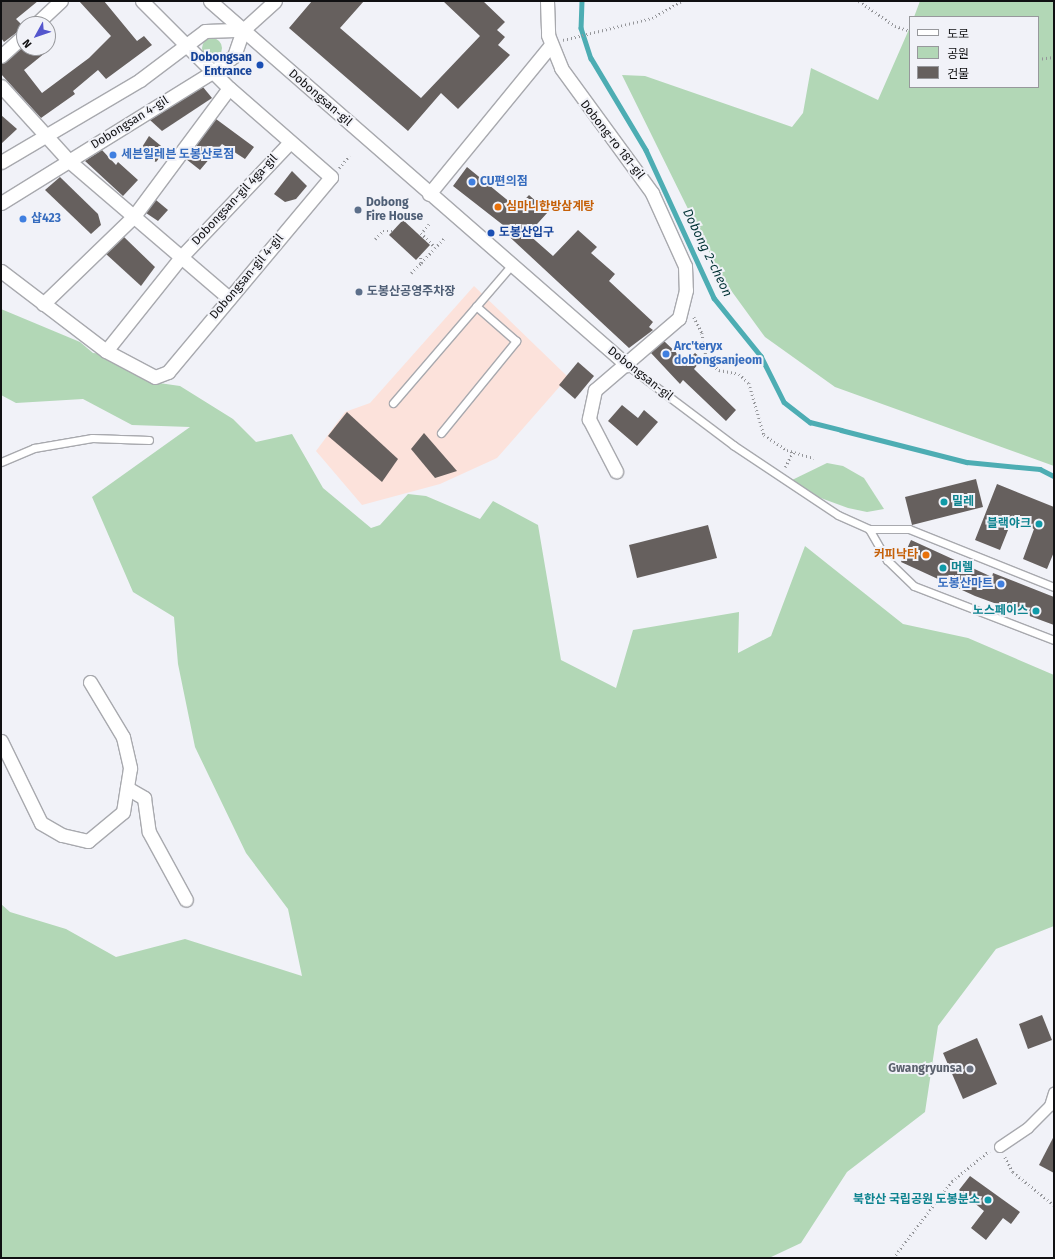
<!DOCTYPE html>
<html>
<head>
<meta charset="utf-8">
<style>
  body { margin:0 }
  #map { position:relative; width:1055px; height:1259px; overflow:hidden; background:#f1f2f8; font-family:"Fira Sans","Noto Sans KR",sans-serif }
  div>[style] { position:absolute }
  .industrial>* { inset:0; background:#fce2db }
  .green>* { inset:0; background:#b2d7b6 }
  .round { border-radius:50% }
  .stream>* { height:4.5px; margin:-2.25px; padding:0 2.25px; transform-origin:2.25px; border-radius:2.25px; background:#4dadb3 }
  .building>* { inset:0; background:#66605e }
  .path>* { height:2.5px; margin-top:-1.25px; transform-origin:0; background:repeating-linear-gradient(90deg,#95969a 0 1px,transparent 0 4px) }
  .roads { filter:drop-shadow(1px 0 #a8a9ae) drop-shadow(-1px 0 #a8a9ae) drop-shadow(0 1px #a8a9ae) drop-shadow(0 -1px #a8a9ae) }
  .service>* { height:7px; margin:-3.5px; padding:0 3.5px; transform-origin:3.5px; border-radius:3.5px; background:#fff }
  .pedestrian>* { height:10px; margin:-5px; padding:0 5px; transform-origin:5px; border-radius:5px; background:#fff }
  .minor>* { height:13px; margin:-6.5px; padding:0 6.5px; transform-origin:6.5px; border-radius:6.5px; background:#fff }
  .dots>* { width:11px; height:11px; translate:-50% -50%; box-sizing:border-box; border:2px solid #f1f2f8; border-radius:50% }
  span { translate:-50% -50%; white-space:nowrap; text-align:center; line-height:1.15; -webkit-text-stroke:4px #f1f2f8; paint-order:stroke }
  .transit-label { font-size:12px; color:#164399; font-weight:700 }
  .right { translate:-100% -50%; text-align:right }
  .left { translate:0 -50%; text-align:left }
  .street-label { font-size:12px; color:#101012 }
  .shop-label { font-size:12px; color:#366cbe; font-weight:700 }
  .service-label { font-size:12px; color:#4e5e75; font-weight:700 }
  .food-label { font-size:12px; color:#c56008; font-weight:700 }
  .culture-label { font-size:12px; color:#0d838f; font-weight:700 }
  .worship-label { font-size:12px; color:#5b616d; font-weight:700 }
  .water-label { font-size:13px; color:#013234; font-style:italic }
  .frame { position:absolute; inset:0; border:2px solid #101012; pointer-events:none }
  .legend { position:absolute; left:909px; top:16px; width:130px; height:72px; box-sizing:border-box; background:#f1f2f8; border:1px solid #97989c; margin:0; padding:5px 7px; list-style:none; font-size:12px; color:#101012 }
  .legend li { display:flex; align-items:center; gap:8px; height:20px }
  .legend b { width:20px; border:1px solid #97989c }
  .north { position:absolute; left:16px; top:16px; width:40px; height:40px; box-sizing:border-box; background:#f1f2f8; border:1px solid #97989c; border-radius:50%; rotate:230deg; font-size:11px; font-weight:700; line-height:16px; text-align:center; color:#101012 }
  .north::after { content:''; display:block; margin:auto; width:14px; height:18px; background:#5456cd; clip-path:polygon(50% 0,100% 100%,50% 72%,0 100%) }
</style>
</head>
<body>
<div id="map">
  <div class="industrial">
    <i style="clip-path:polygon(474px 286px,568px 377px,497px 458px,440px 484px,362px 505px,316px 451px,345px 412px,370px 403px)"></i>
  </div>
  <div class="green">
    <i style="clip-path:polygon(920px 1px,1054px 1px,1054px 466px,835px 387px,765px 337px,722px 278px,622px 75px,645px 76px,792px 127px,803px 113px,811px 68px,878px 100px,910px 27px,910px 87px,1038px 87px,1038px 17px,914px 17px)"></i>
    <i class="round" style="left:202px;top:38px;width:20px;height:20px"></i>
    <i style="clip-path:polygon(1px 309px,80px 342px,93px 353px,114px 355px,159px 383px,180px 386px,233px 419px,256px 442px,292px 434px,323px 488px,371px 528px,380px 525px,408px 494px,426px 496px,480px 519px,493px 501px,538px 525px,561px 660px,616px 688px,633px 630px,739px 612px,738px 653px,771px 636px,805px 546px,903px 624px,968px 638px,1054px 675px,1054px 926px,996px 949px,938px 1026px,925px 1112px,847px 1172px,801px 1243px,769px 1258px,1px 1258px,1px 904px,10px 912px,66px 929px,116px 957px,185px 939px,302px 976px,288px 909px,246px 853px,195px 747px,178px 664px,174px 617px,133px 592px,92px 497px,190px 427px,132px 425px,83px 399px,16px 403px,1px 395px)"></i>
    <i style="clip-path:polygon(827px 463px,843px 466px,864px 478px,884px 509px,867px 512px,848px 508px,818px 497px,790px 481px)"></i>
  </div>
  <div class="stream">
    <i style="left:582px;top:1px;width:27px;rotate:92deg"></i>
    <i style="left:581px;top:28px;width:32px;rotate:72deg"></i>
    <i style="left:591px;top:58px;width:107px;rotate:59.1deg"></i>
    <i style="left:646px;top:150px;width:163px;rotate:65.3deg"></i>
    <i style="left:714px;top:298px;width:75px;rotate:51deg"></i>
    <i style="left:761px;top:356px;width:51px;rotate:63.4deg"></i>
    <i style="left:784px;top:402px;width:33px;rotate:38deg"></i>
    <i style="left:810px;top:422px;width:32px;rotate:14deg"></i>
    <i style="left:841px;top:430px;width:130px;rotate:14.3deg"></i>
    <i style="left:967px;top:462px;width:73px;rotate:5.5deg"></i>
    <i style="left:1040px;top:469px;width:16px;rotate:27deg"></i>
  </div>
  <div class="building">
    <i style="clip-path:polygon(1px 1px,38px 1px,16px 19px,24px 27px,4px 42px,1px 38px)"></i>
    <i style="clip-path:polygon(79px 1px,104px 1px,137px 41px,144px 36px,152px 45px,106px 79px,98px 70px,73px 91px,75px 94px,41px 118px,1px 74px,1px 64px,24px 46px,51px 48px,24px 70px,42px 93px,89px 58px,111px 36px)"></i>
    <i style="clip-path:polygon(312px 1px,364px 1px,340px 28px,421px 98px,480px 36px,443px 1px,483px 1px,505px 22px,497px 30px,505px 37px,498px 45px,510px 55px,458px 109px,441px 93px,408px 131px,289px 28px)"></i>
    <i style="clip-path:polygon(203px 87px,212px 98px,162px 131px,150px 120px)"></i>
    <i style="clip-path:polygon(1px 115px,17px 129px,1px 144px)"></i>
    <i style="clip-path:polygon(216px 119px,254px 147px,245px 159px,222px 144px,200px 170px,186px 159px)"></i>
    <i style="clip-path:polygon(149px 136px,166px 150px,156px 162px,139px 152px)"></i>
    <i style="clip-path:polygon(102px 150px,116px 165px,118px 162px,138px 180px,123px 196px,85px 161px)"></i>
    <i style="clip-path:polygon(467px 167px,517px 208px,529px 195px,548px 212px,528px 234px,553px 256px,578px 230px,597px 247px,591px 253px,615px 274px,609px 281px,653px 322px,649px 327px,653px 330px,629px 348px,500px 228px,503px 225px,453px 186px)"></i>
    <i style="clip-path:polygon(292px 171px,307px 186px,296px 199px,285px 202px,274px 194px)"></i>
    <i style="clip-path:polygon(60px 177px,98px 214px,101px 225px,91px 234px,45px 190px)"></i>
    <i style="clip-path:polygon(156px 200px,168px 210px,158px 221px,146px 213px)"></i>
    <i style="clip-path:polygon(403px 220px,430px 245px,416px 260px,389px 235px)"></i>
    <i style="clip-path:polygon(124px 237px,155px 267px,141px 286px,106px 254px)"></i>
    <i style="clip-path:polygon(664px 341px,686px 362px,695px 353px,702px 359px,694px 369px,736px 410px,726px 421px,683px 380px,680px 384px,651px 353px)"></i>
    <i style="clip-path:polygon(578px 362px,594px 376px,575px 399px,559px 385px)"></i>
    <i style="clip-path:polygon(622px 405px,638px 418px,644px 410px,658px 422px,637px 446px,608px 421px)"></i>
    <i style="clip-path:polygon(347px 412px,398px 459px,382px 482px,328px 436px)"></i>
    <i style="clip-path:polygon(424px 433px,457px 471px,435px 478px,411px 449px)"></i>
    <i style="clip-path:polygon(976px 479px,983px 507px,912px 525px,905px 497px)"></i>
    <i style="clip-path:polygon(997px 484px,1054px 507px,1054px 552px,1047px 569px,1023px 559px,1034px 529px,1012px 520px,1000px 550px,975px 540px)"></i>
    <i style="clip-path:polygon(708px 525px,717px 558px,637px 578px,629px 545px)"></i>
    <i style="clip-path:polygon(911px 540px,992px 577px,993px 573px,1054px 597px,1054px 625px,975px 596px,901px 562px)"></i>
    <i style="clip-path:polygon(1042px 1015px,1052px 1040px,1028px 1049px,1019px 1024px)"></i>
    <i style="clip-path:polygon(977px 1038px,997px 1084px,963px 1099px,943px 1053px)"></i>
    <i style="clip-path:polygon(1054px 1136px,1054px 1173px,1039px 1165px)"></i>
    <i style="clip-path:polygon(970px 1176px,1020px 1212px,1011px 1224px,1003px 1218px,986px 1240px,971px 1228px,984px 1211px,959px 1190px)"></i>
  </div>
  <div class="path">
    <i style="left:859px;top:1px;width:44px;rotate:34.8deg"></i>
    <i style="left:895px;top:26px;width:16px;rotate:18deg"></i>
    <i style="left:563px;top:40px;width:92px;rotate:-13.9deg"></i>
    <i style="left:652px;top:18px;width:34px;rotate:-30deg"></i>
    <i style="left:1038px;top:59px;width:16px;rotate:-7deg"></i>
    <i style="left:339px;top:168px;width:16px;rotate:-50deg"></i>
    <i style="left:423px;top:231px;width:9px;rotate:-49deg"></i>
    <i style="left:421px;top:233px;width:20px;rotate:45deg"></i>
    <i style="left:375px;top:239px;width:11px;rotate:-45deg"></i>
    <i style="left:383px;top:231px;width:10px"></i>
    <i style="left:421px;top:263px;width:35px;rotate:-47deg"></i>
    <i style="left:411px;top:273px;width:14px;rotate:-45deg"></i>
    <i style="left:421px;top:263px;width:8px;rotate:-97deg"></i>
    <i style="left:694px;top:317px;width:18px;rotate:63deg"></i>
    <i style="left:702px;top:333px;width:27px;rotate:80deg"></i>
    <i style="left:707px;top:360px;width:16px;rotate:40deg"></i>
    <i style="left:719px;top:370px;width:20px;rotate:11deg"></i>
    <i style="left:739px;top:374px;width:13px;rotate:42deg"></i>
    <i style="left:749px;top:383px;width:54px;rotate:73.9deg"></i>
    <i style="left:764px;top:435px;width:27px;rotate:33deg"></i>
    <i style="left:787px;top:450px;width:28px;rotate:17deg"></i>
    <i style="left:785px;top:467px;width:17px;rotate:-62deg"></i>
    <i style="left:1005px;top:1157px;width:17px;rotate:62deg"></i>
    <i style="left:1013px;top:1172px;width:53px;rotate:38.8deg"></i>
    <i style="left:893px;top:1258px;width:97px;rotate:-52.5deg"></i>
    <i style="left:952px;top:1181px;width:48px;rotate:-39deg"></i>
  </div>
  <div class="roads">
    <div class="service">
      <i style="left:627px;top:365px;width:133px;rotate:37deg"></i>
      <i style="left:733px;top:445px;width:126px;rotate:33.7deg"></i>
      <i style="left:838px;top:515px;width:34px;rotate:24deg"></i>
      <i style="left:869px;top:529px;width:40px"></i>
      <i style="left:909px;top:529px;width:156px;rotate:21.8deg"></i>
      <i style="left:393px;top:403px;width:181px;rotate:-49.3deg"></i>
      <i style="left:441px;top:433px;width:119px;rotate:-50.8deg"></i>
      <i style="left:516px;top:341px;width:53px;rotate:-138.8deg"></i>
      <i style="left:1px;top:462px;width:36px;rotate:-23deg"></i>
      <i style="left:34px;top:448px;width:59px;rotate:-9.8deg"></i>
      <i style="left:92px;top:438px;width:57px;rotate:2deg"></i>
      <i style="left:869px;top:529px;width:36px;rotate:60deg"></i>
      <i style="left:887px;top:560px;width:37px;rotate:44deg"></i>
      <i style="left:914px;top:586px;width:150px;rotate:21.1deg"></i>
    </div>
    <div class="pedestrian">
      <i style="left:1000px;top:1147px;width:34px;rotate:-34deg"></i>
      <i style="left:1028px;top:1128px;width:31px;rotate:-45deg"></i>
      <i style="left:1050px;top:1106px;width:14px;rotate:-73deg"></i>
    </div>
    <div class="minor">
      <i style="left:210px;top:1px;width:554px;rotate:41.12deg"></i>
      <i style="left:547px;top:1px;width:34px;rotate:88deg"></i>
      <i style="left:548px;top:35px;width:35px;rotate:68deg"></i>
      <i style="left:561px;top:68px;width:155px;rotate:53.9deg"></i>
      <i style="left:652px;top:193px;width:80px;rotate:65.7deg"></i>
      <i style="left:685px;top:266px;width:24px;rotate:88deg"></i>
      <i style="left:686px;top:290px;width:29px;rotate:104deg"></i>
      <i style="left:679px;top:318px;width:111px;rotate:139.4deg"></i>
      <i style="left:595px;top:390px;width:30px;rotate:102deg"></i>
      <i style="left:589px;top:419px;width:59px;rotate:62.6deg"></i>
      <i style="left:36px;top:24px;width:34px;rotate:-43deg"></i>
      <i style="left:243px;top:30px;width:43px;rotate:-42.2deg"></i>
      <i style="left:1px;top:56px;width:31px;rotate:-42deg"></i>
      <i style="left:1px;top:86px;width:101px;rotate:47.8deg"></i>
      <i style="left:69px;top:161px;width:211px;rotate:40.6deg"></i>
      <i style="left:1px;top:162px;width:161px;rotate:-30.5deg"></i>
      <i style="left:140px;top:80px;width:81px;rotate:-37deg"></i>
      <i style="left:205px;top:31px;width:38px;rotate:-2deg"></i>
      <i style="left:429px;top:194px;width:193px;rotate:-50.7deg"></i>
      <i style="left:1px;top:203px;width:251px;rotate:-31.8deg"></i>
      <i style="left:214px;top:71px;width:25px;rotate:-37deg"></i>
      <i style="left:234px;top:56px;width:28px;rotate:-71deg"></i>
      <i style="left:1px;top:271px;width:132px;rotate:37.3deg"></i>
      <i style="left:106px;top:351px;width:55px;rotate:28deg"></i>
      <i style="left:155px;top:377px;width:14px;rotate:-21deg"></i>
      <i style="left:168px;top:372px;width:254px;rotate:-50.1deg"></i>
      <i style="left:331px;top:177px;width:135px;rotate:-138.9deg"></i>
      <i style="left:229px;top:88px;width:123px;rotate:-135deg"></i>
      <i style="left:43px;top:304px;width:127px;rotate:-44deg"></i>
      <i style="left:134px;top:216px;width:159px;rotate:-53.4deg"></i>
      <i style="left:106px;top:351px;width:120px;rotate:-51.4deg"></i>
      <i style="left:181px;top:257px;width:157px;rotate:-46.5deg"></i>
      <i style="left:90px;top:682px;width:64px;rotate:59deg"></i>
      <i style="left:123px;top:737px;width:32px;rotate:77deg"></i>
      <i style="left:130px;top:768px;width:20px;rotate:99deg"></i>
      <i style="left:1px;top:741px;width:91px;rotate:64deg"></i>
      <i style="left:41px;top:823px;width:24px;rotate:30deg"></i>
      <i style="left:62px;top:835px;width:27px;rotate:13deg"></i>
      <i style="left:88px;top:841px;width:45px;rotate:-39.6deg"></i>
      <i style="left:123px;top:812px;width:24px;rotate:-81deg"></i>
      <i style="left:127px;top:788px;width:20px;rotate:30deg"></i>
      <i style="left:144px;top:798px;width:34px;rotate:82deg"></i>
      <i style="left:149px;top:832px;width:77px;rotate:61.4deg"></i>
    </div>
  </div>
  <div class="dots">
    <i style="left:260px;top:65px;background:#1a4fb4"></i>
    <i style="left:113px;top:155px;background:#3f7fe0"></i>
    <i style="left:472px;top:182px;background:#3f7fe0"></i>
    <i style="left:498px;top:207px;background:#e8710a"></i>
    <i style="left:358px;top:210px;background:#5c6f8a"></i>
    <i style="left:23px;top:219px;background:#3f7fe0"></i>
    <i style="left:491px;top:233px;background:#1a4fb4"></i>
    <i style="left:359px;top:292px;background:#5c6f8a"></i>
    <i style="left:666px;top:354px;background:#3f7fe0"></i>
    <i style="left:944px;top:502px;background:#0f9aa8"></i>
    <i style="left:1039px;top:524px;background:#0f9aa8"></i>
    <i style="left:926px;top:555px;background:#e8710a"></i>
    <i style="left:943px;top:568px;background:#0f9aa8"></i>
    <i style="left:1001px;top:584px;background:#3f7fe0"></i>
    <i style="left:1036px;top:611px;background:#0f9aa8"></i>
    <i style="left:970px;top:1069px;background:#6b7280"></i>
    <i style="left:988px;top:1200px;background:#0f9aa8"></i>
  </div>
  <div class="transit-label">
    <span class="right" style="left:252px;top:65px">Dobongsan<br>Entrance</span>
    <span class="left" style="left:499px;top:233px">도봉산입구</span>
  </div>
  <div class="street-label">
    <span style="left:320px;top:98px;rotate:41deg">Dobongsan-gil</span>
    <span style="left:130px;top:123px;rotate:-32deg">Dobongsan 4-gil</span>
    <span style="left:612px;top:140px;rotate:52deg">Dobong-ro 181-gil</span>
    <span style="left:235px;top:200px;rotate:-47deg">Dobongsan-gil 4ga-gil</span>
    <span style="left:247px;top:277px;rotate:-50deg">Dobongsan-gil 4-gil</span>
    <span style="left:640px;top:374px;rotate:38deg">Dobongsan-gil</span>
  </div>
  <div class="shop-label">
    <span class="left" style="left:121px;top:155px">세븐일레븐 도봉산로점</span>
    <span class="left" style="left:480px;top:182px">CU편의점</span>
    <span class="left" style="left:31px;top:219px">샵423</span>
    <span class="left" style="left:674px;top:354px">Arc'teryx<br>dobongsanjeom</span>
    <span class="right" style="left:993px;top:584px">도봉산마트</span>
  </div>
  <div class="service-label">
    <span class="left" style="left:366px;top:210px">Dobong<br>Fire House</span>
    <span class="left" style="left:367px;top:292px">도봉산공영주차장</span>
  </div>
  <div class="food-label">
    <span class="left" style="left:506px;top:207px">심마니한방삼계탕</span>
    <span class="right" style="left:918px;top:555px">커피낙타</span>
  </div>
  <div class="culture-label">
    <span class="left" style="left:952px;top:502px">밀레</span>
    <span class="right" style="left:1031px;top:524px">블랙야크</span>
    <span class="left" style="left:951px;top:568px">머렐</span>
    <span class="right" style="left:1028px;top:611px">노스페이스</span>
    <span class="right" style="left:980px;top:1200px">북한산 국립공원 도봉분소</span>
  </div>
  <div class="worship-label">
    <span class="right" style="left:962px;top:1069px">Gwangryunsa</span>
  </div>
  <div class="water-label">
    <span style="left:707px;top:253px;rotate:64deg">Dobong 2-cheon</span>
  </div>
  <div class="frame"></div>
  <ul class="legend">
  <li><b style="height:5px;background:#fff"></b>도로</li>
  <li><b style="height:11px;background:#b2d7b6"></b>공원</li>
  <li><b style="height:11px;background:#66605e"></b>건물</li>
  </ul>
  <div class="north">N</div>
</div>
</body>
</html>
